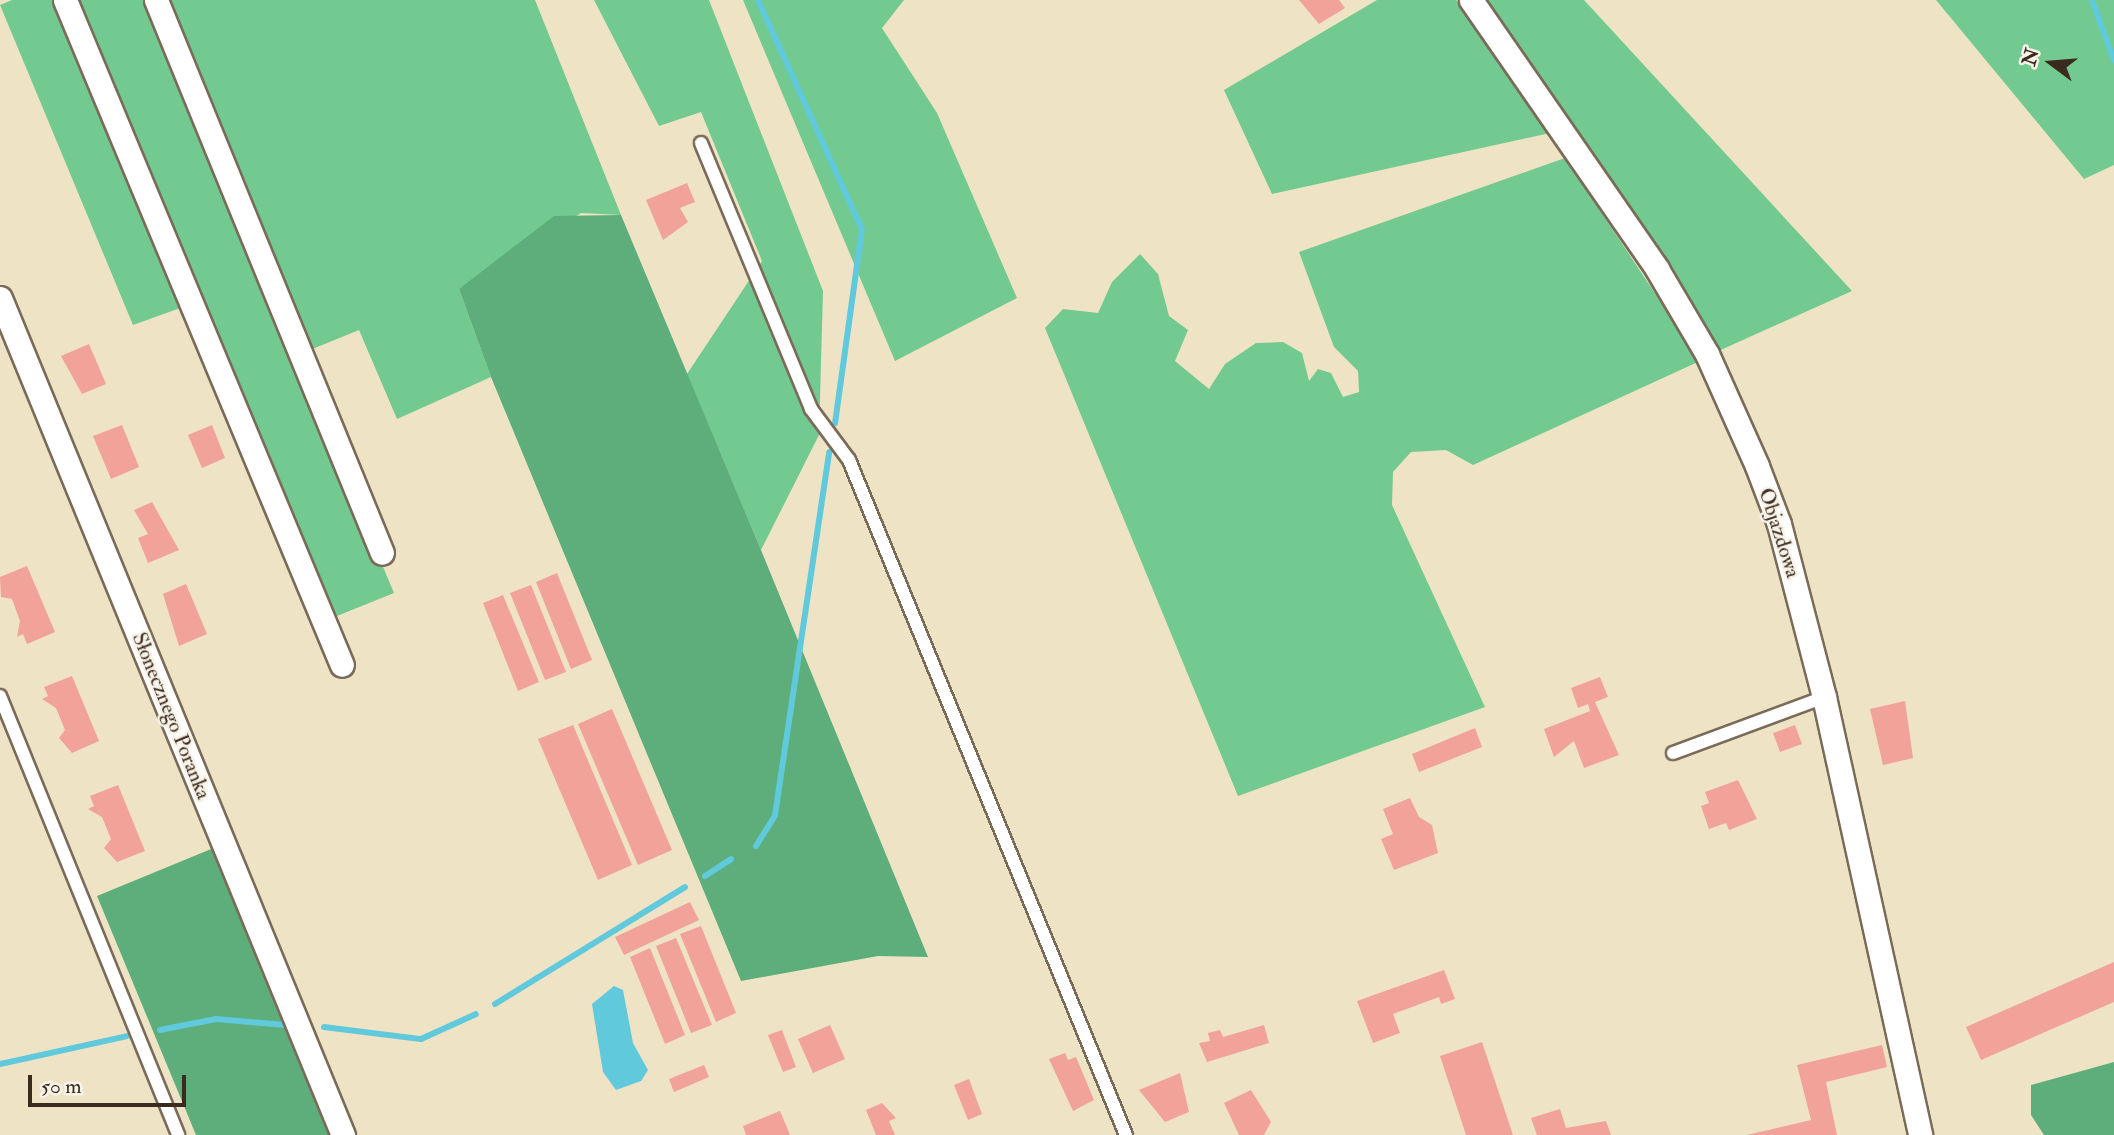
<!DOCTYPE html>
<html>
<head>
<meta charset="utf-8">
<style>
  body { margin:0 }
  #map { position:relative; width:2114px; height:1135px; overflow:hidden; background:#efe3c6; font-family:"IM FELL Double Pica",serif }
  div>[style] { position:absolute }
  .green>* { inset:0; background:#72ca90 }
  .forest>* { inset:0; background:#5dae7a }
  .water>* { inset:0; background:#60c9db }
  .stream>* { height:6px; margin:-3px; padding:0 3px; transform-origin:3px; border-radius:3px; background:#60c9db }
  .building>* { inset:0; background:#f1a299 }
  .roads { filter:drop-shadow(2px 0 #7a6b59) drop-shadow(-2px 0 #7a6b59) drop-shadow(0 2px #7a6b59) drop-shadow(0 -2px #7a6b59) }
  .lane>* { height:12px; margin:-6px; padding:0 6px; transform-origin:6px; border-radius:6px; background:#fff }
  .street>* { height:23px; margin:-11.5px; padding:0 11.5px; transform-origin:11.5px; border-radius:11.5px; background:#fff }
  span { translate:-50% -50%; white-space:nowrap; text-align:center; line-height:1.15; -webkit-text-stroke:5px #f7f3e8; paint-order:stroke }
  .street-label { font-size:21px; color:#3b2a1e }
  .north { position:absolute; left:2016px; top:28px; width:70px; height:70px; -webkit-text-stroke:5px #f7f3e8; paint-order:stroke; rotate:286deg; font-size:19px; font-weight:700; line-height:28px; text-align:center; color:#3b2a1e }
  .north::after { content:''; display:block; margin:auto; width:24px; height:32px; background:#3b2a1e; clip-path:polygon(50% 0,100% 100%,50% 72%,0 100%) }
  .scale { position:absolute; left:28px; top:1075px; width:158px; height:32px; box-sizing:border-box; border:4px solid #3b2a1e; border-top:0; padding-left:9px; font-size:21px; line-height:24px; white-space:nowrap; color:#3b2a1e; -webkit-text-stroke:5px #f7f3e8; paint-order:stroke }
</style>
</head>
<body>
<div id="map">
  <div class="green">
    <i style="clip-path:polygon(12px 0,56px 0,183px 307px,133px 325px,0 5px)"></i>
    <i style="clip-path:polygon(78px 0,146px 0,394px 593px,332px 618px)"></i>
    <i style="clip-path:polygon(164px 0,535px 0,621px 215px,581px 213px,459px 289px,491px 377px,397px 419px,359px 330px,310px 350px)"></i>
    <i style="clip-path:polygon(594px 0,709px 0,823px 291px,819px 435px,761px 550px,687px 374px,762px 261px,701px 112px,659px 126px)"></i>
    <i style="clip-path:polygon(743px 0,904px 0,882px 28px,937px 113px,1017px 298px,895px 361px)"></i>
    <i style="clip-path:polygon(1377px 0,1456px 0,1555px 132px,1272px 194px,1224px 90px)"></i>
    <i style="clip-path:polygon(1479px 0,1584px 0,1852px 291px,1714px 353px)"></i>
    <i style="clip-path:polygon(1936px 0,2114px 0,2114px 165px,2084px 179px)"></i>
    <i style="clip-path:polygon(1565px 158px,1700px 361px,1473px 465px,1446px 450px,1411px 452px,1393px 472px,1392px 505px,1485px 707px,1238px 796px,1045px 328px,1063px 309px,1098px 313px,1112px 282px,1140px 254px,1158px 274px,1169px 316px,1188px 330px,1175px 361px,1209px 389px,1225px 364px,1256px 343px,1283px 342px,1302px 353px,1309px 381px,1318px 369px,1331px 373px,1343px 397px,1359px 392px,1358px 371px,1334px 347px,1299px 252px)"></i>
  </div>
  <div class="forest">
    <i style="clip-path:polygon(621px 215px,761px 550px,928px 957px,878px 956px,741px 981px,491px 377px,459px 289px,554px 216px)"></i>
    <i style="clip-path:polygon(216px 847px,333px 1135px,196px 1135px,97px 896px)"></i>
    <i style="clip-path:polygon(2114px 1062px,2114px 1135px,2044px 1135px,2031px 1115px,2031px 1085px)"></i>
  </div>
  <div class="water">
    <i style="clip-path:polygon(614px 986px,623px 990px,633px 1043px,648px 1070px,641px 1081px,616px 1090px,603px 1072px,592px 1004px)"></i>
  </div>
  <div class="stream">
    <i style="left:758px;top:0;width:252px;rotate:65.6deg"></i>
    <i style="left:862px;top:229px;width:196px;rotate:97.9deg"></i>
    <i style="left:2092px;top:0;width:64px;rotate:69.9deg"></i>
    <i style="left:756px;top:846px;width:36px;rotate:-58deg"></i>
    <i style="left:775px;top:815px;width:367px;rotate:-81.5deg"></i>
    <i style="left:705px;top:876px;width:31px;rotate:-33deg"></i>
    <i style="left:495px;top:1004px;width:223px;rotate:-31.6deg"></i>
    <i style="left:324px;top:1027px;width:98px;rotate:7.1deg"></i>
    <i style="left:421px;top:1039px;width:60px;rotate:-24.4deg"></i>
    <i style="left:160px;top:1030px;width:57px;rotate:-11.1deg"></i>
    <i style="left:216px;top:1019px;width:70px;rotate:4.9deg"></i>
    <i style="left:0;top:1064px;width:130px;rotate:-12.4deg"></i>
  </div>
  <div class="building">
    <i style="clip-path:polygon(1299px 0,1339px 0,1345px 8px,1319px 24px)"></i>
    <i style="clip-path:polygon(687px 183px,695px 202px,680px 208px,688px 222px,663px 240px,646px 200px)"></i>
    <i style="clip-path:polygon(89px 344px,106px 384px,82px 394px,61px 356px)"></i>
    <i style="clip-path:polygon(122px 425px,139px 467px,111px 479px,93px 436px)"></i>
    <i style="clip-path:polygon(212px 425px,225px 458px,202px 468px,188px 435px)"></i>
    <i style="clip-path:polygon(152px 502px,179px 550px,148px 563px,138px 538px,148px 534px,134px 510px)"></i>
    <i style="clip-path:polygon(27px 566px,55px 632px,27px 644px,23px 634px,17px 637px,20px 621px,12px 599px,1px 597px,0 577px)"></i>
    <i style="clip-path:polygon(557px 573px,592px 660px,571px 669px,536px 582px)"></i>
    <i style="clip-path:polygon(186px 584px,207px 634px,179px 646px,163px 594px)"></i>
    <i style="clip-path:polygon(531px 585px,566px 672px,545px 680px,510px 593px)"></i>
    <i style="clip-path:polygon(503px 595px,539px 682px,518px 691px,483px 603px)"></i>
    <i style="clip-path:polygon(72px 676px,99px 741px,72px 753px,59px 738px,65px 730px,56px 708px,42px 699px,48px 696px,44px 687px)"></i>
    <i style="clip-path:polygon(1600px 677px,1608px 697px,1595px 702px,1619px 755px,1584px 768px,1574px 741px,1554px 757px,1544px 729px,1590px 711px,1588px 704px,1578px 708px,1571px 688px)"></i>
    <i style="clip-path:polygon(1905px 701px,1913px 758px,1883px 765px,1870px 709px)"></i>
    <i style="clip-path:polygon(612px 709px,672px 850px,638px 865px,578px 724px)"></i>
    <i style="clip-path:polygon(573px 725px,632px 865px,598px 880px,538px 739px)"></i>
    <i style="clip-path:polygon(1795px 725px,1802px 744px,1780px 752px,1773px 733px)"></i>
    <i style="clip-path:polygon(1475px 728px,1482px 747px,1419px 772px,1412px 754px)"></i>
    <i style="clip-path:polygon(1738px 780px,1757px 819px,1729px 830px,1726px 823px,1709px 829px,1701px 806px,1709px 803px,1705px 792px)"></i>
    <i style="clip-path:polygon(118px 785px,145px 851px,117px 862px,104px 848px,111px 839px,102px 817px,88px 809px,94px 806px,90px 796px)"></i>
    <i style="clip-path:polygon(1410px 798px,1419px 817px,1432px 825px,1438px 853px,1394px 870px,1381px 839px,1393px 834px,1383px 809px)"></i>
    <i style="clip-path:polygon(690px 902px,699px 920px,624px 955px,615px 937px)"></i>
    <i style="clip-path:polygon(701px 926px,736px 1013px,716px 1022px,680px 934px)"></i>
    <i style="clip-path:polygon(676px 938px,712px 1025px,691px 1033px,656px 946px)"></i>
    <i style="clip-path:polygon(650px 948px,685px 1035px,665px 1044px,630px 957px)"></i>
    <i style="clip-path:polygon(2114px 962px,2114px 1002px,1981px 1060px,1966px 1027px)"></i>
    <i style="clip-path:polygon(1444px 970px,1455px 999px,1441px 1004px,1439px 997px,1393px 1014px,1400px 1033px,1373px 1043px,1357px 1001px)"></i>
    <i style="clip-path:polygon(830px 1025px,845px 1059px,813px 1073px,798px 1039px)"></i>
    <i style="clip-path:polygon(1264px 1025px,1269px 1043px,1207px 1062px,1199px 1043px,1210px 1041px,1208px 1033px,1220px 1030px,1223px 1037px)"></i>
    <i style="clip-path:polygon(782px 1030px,796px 1067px,783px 1072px,768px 1035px)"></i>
    <i style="clip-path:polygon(1482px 1042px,1513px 1135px,1466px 1135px,1440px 1056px)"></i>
    <i style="clip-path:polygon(1882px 1045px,1887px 1067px,1826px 1082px,1837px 1135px,1747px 1135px,1811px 1120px,1797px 1065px)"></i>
    <i style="clip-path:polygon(1065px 1053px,1068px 1060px,1076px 1057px,1094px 1100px,1073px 1111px,1049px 1059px)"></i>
    <i style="clip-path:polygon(704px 1065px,709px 1077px,674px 1092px,669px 1079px)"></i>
    <i style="clip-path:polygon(1180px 1073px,1189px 1112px,1165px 1122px,1139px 1090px)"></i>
    <i style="clip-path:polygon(969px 1079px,982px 1114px,968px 1120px,954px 1085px)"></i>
    <i style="clip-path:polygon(1251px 1090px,1271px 1122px,1264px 1135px,1239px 1135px,1224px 1103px)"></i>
    <i style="clip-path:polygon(882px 1103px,896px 1118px,889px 1121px,895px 1135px,876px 1135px,866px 1110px)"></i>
    <i style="clip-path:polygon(1560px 1109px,1566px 1128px,1606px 1121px,1611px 1135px,1537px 1135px,1531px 1118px)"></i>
    <i style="clip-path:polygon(780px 1111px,790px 1135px,746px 1135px,743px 1126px)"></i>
  </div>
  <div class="roads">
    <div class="lane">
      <i style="left:701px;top:143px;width:288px;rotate:67.5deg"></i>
      <i style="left:811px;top:409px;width:64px;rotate:53.3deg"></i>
      <i style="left:849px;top:460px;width:730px;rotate:67.69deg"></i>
      <i style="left:0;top:696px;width:474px;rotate:67.9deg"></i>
      <i style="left:1673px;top:753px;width:161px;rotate:-20.3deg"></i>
    </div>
    <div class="street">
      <i style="left:65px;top:0;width:720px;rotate:67.39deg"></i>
      <i style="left:156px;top:0;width:597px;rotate:67.77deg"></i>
      <i style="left:1471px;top:0;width:327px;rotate:55.3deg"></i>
      <i style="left:1657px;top:269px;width:99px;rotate:59.5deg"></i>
      <i style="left:1707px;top:354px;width:123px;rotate:65.9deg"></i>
      <i style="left:1757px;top:466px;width:62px;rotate:69.2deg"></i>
      <i style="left:1779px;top:524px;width:179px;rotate:75.4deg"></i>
      <i style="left:1824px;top:697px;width:448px;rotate:77.6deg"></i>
      <i style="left:0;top:298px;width:905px;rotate:67.72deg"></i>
    </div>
  </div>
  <div class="street-label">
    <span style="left:1779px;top:533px;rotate:72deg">Objazdowa</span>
    <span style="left:171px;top:716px;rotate:68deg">Słonecznego Poranka</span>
  </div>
  <div class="north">N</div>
  <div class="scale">50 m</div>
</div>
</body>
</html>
